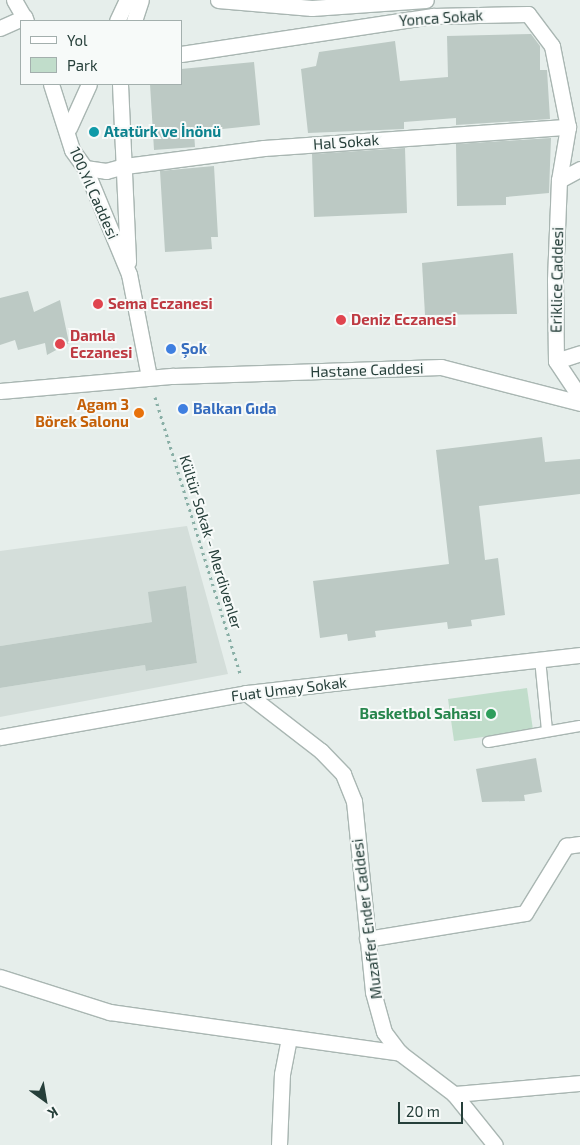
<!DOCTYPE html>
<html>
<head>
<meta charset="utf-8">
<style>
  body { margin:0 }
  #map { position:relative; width:580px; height:1145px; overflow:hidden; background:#e6eeeb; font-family:"Exo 2",sans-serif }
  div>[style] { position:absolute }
  .built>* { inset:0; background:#d4deda }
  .green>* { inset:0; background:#c1ddcb }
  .building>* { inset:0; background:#bcc9c4 }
  .path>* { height:3px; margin-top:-1.5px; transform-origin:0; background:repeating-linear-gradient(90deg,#89afa6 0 2.5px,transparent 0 6.5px) }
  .roads { filter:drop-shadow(1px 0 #a9b6b2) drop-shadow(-1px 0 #a9b6b2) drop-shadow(0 1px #a9b6b2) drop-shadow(0 -1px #a9b6b2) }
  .service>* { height:10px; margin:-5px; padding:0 5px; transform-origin:5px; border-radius:5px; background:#fff }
  .minor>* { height:15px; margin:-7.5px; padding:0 7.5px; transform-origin:7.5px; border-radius:7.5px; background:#fff }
  .tertiary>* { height:15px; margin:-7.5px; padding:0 7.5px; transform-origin:7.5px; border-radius:7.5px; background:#fff }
  .secondary>* { height:15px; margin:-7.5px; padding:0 7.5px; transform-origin:7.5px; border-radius:7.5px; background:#fff }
  .dots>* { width:14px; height:14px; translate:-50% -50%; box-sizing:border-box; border:2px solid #f7faf9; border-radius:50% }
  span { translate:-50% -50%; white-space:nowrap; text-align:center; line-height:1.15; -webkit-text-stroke:4px #f7faf9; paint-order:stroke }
  .street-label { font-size:15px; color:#263f3a }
  .culture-label { font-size:15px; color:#0d838f; font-weight:700 }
  .left { translate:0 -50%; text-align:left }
  .health-label { font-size:15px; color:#be3a42; font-weight:700 }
  .shop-label { font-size:15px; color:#366cbe; font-weight:700 }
  .food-label { font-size:15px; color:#c56008; font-weight:700 }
  .right { translate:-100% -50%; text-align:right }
  .leisure-label { font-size:15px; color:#27864d; font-weight:700 }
  .legend { position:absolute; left:20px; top:20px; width:162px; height:65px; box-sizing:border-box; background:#f7faf9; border:1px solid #a3afad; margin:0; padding:6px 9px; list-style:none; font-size:15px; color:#263f3a }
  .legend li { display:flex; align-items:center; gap:10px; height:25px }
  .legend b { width:25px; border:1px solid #a3afad }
  .north { position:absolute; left:20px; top:1075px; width:50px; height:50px; -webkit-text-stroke:4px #f7faf9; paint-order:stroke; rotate:148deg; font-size:14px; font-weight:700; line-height:20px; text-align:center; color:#263f3a }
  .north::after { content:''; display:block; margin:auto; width:18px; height:22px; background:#263f3a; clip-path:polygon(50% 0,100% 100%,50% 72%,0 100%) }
  .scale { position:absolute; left:398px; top:1102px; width:65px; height:22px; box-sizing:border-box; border:2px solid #263f3a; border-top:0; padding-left:6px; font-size:15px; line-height:18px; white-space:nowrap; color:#263f3a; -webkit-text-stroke:4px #f7faf9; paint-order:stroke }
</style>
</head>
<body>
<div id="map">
  <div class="built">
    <i style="clip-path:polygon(187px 526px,228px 674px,0 717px,0 688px,145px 665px,147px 671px,197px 663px,186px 586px,152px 622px,0 646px,0 551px)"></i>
  </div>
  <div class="green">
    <i style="clip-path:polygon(527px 688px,533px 730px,454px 741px,448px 699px)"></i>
  </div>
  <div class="building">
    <i style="clip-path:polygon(531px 34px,540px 46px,540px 70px,547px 70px,550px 119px,456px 125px,456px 118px,404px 122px,404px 129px,308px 133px,301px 69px,316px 66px,319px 52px,395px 41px,400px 81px,448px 77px,447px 36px)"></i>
    <i style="clip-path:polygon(254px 62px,260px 125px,194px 132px,195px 147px,154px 150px,150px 84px,181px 84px,181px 69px)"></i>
    <i style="clip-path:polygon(551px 138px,549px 193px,506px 197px,506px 205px,457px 206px,456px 144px)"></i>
    <i style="clip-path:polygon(405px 148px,407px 213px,314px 217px,312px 154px)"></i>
    <i style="clip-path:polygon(214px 166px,218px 237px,211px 237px,212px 249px,165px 252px,160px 171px)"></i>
    <i style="clip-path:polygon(513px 253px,517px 314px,425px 315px,422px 263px)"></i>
    <i style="clip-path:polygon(28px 291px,34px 312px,60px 300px,69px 343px,47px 355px,45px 343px,18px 350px,15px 340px,0 345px,0 298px)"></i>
    <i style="clip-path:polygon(542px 437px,545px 462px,580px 459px,580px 494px,479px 506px,485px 560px,498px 558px,505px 615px,471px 620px,472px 626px,448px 629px,447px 622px,375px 631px,376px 637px,348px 641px,347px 634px,320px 638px,313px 581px,449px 564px,436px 450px)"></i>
    <i style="clip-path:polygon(186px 586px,197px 663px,146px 671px,145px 665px,0 688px,0 646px,152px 622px,148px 592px)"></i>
    <i style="clip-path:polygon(536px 758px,542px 792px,524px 795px,525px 801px,482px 802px,476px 769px)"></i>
  </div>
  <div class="path">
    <i style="left:155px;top:397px;width:292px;rotate:72.9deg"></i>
  </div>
  <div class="roads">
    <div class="service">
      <i style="left:540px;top:659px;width:71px;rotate:84.4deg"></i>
      <i style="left:488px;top:742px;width:93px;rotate:-9.9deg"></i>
    </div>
    <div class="minor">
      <i style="left:218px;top:0;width:94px;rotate:4.9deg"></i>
      <i style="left:312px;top:8px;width:114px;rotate:-4deg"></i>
      <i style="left:0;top:28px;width:27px;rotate:-24deg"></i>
      <i style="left:181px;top:54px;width:255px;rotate:-8.6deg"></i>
      <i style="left:433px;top:16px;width:95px;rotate:-1.2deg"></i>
      <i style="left:528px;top:14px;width:40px;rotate:53deg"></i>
      <i style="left:552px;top:46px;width:83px;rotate:78.8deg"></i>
      <i style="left:568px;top:127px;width:54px;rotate:99.6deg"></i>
      <i style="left:125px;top:166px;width:140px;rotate:-7.4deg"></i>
      <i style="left:264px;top:148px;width:305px;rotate:-4deg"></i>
      <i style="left:556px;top:361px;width:25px;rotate:-18deg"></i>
      <i style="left:367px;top:939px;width:160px;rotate:-9.3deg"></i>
      <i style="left:525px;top:913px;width:79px;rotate:-58.5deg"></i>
      <i style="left:566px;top:846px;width:14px;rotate:-8deg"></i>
      <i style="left:0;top:977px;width:115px;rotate:17.7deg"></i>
      <i style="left:110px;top:1012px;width:293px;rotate:8deg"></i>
      <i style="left:454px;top:1094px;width:126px;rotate:-5deg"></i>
      <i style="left:279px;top:1145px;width:71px;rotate:-87.6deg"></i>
      <i style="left:282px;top:1074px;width:37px;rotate:-79deg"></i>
    </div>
    <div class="tertiary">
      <i style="left:14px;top:0;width:24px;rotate:60deg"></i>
      <i style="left:117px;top:21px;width:23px;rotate:-65deg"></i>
      <i style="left:134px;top:21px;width:22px;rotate:-72deg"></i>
      <i style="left:51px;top:84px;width:69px;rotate:72.3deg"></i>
      <i style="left:72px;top:150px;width:22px;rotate:54deg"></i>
      <i style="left:85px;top:168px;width:115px;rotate:67.5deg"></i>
      <i style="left:129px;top:274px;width:105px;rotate:79deg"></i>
      <i style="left:120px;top:84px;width:178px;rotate:87.4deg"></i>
      <i style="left:69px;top:128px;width:48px;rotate:-65.6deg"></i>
      <i style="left:85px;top:168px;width:21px;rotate:8deg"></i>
      <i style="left:106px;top:171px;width:20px;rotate:-15deg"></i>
      <i style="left:580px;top:169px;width:24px;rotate:152deg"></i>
      <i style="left:559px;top:180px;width:100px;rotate:92.3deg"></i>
      <i style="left:555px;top:280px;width:81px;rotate:89.3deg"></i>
      <i style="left:556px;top:361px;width:43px;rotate:56.3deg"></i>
      <i style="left:246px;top:693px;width:95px;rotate:37.7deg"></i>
      <i style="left:321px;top:751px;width:32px;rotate:46deg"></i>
      <i style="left:343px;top:774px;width:29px;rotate:68deg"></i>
      <i style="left:354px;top:801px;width:192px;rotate:84.3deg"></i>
      <i style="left:373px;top:992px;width:41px;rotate:74.6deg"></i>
      <i style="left:384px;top:1032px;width:26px;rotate:53deg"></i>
      <i style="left:400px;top:1053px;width:68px;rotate:37.2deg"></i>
      <i style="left:454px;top:1094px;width:65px;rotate:51.2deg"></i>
      <i style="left:0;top:737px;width:250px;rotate:-10.1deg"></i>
      <i style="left:246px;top:693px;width:336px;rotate:-6.5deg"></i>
    </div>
    <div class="secondary">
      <i style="left:0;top:391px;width:174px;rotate:-5deg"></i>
      <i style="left:173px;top:376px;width:268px;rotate:-1.9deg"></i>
      <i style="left:441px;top:367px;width:144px;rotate:14.5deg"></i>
    </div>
  </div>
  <div class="dots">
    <i style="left:94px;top:132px;background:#0f9aa8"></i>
    <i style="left:98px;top:304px;background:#e0444e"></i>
    <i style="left:341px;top:320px;background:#e0444e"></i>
    <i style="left:60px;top:344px;background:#e0444e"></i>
    <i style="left:171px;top:349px;background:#3f7fe0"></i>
    <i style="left:183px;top:409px;background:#3f7fe0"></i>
    <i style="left:139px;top:413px;background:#e8710a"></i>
    <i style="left:491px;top:714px;background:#2e9e5b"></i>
  </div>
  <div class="street-label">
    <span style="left:441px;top:18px;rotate:-4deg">Yonca Sokak</span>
    <span style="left:346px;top:142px;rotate:-4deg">Hal Sokak</span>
    <span style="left:94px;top:193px;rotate:66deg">100.Yıl Caddesi</span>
    <span style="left:557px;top:280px;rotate:-89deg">Eriklice Caddesi</span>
    <span style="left:367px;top:370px;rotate:-2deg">Hastane Caddesi</span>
    <span style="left:211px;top:542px;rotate:73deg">Kültür Sokak - Merdivenler</span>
    <span style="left:289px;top:689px;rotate:-7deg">Fuat Umay Sokak</span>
    <span style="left:367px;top:919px;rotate:-97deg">Muzaffer Ender Caddesi</span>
  </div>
  <div class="culture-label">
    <span class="left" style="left:104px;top:132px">Atatürk ve İnönü</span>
  </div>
  <div class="health-label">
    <span class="left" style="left:108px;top:304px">Sema Eczanesi</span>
    <span class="left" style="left:351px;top:320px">Deniz Eczanesi</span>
    <span class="left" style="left:70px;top:344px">Damla<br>Eczanesi</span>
  </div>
  <div class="shop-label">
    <span class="left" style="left:181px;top:349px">Şok</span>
    <span class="left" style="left:193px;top:409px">Balkan Gıda</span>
  </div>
  <div class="food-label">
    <span class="right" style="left:129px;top:413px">Agam 3<br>Börek Salonu</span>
  </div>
  <div class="leisure-label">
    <span class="right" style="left:481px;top:714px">Basketbol Sahası</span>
  </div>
  <ul class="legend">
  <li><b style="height:6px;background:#fff"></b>Yol</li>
  <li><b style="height:14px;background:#c1ddcb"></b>Park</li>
  </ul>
  <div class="north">K</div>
  <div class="scale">20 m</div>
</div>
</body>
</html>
